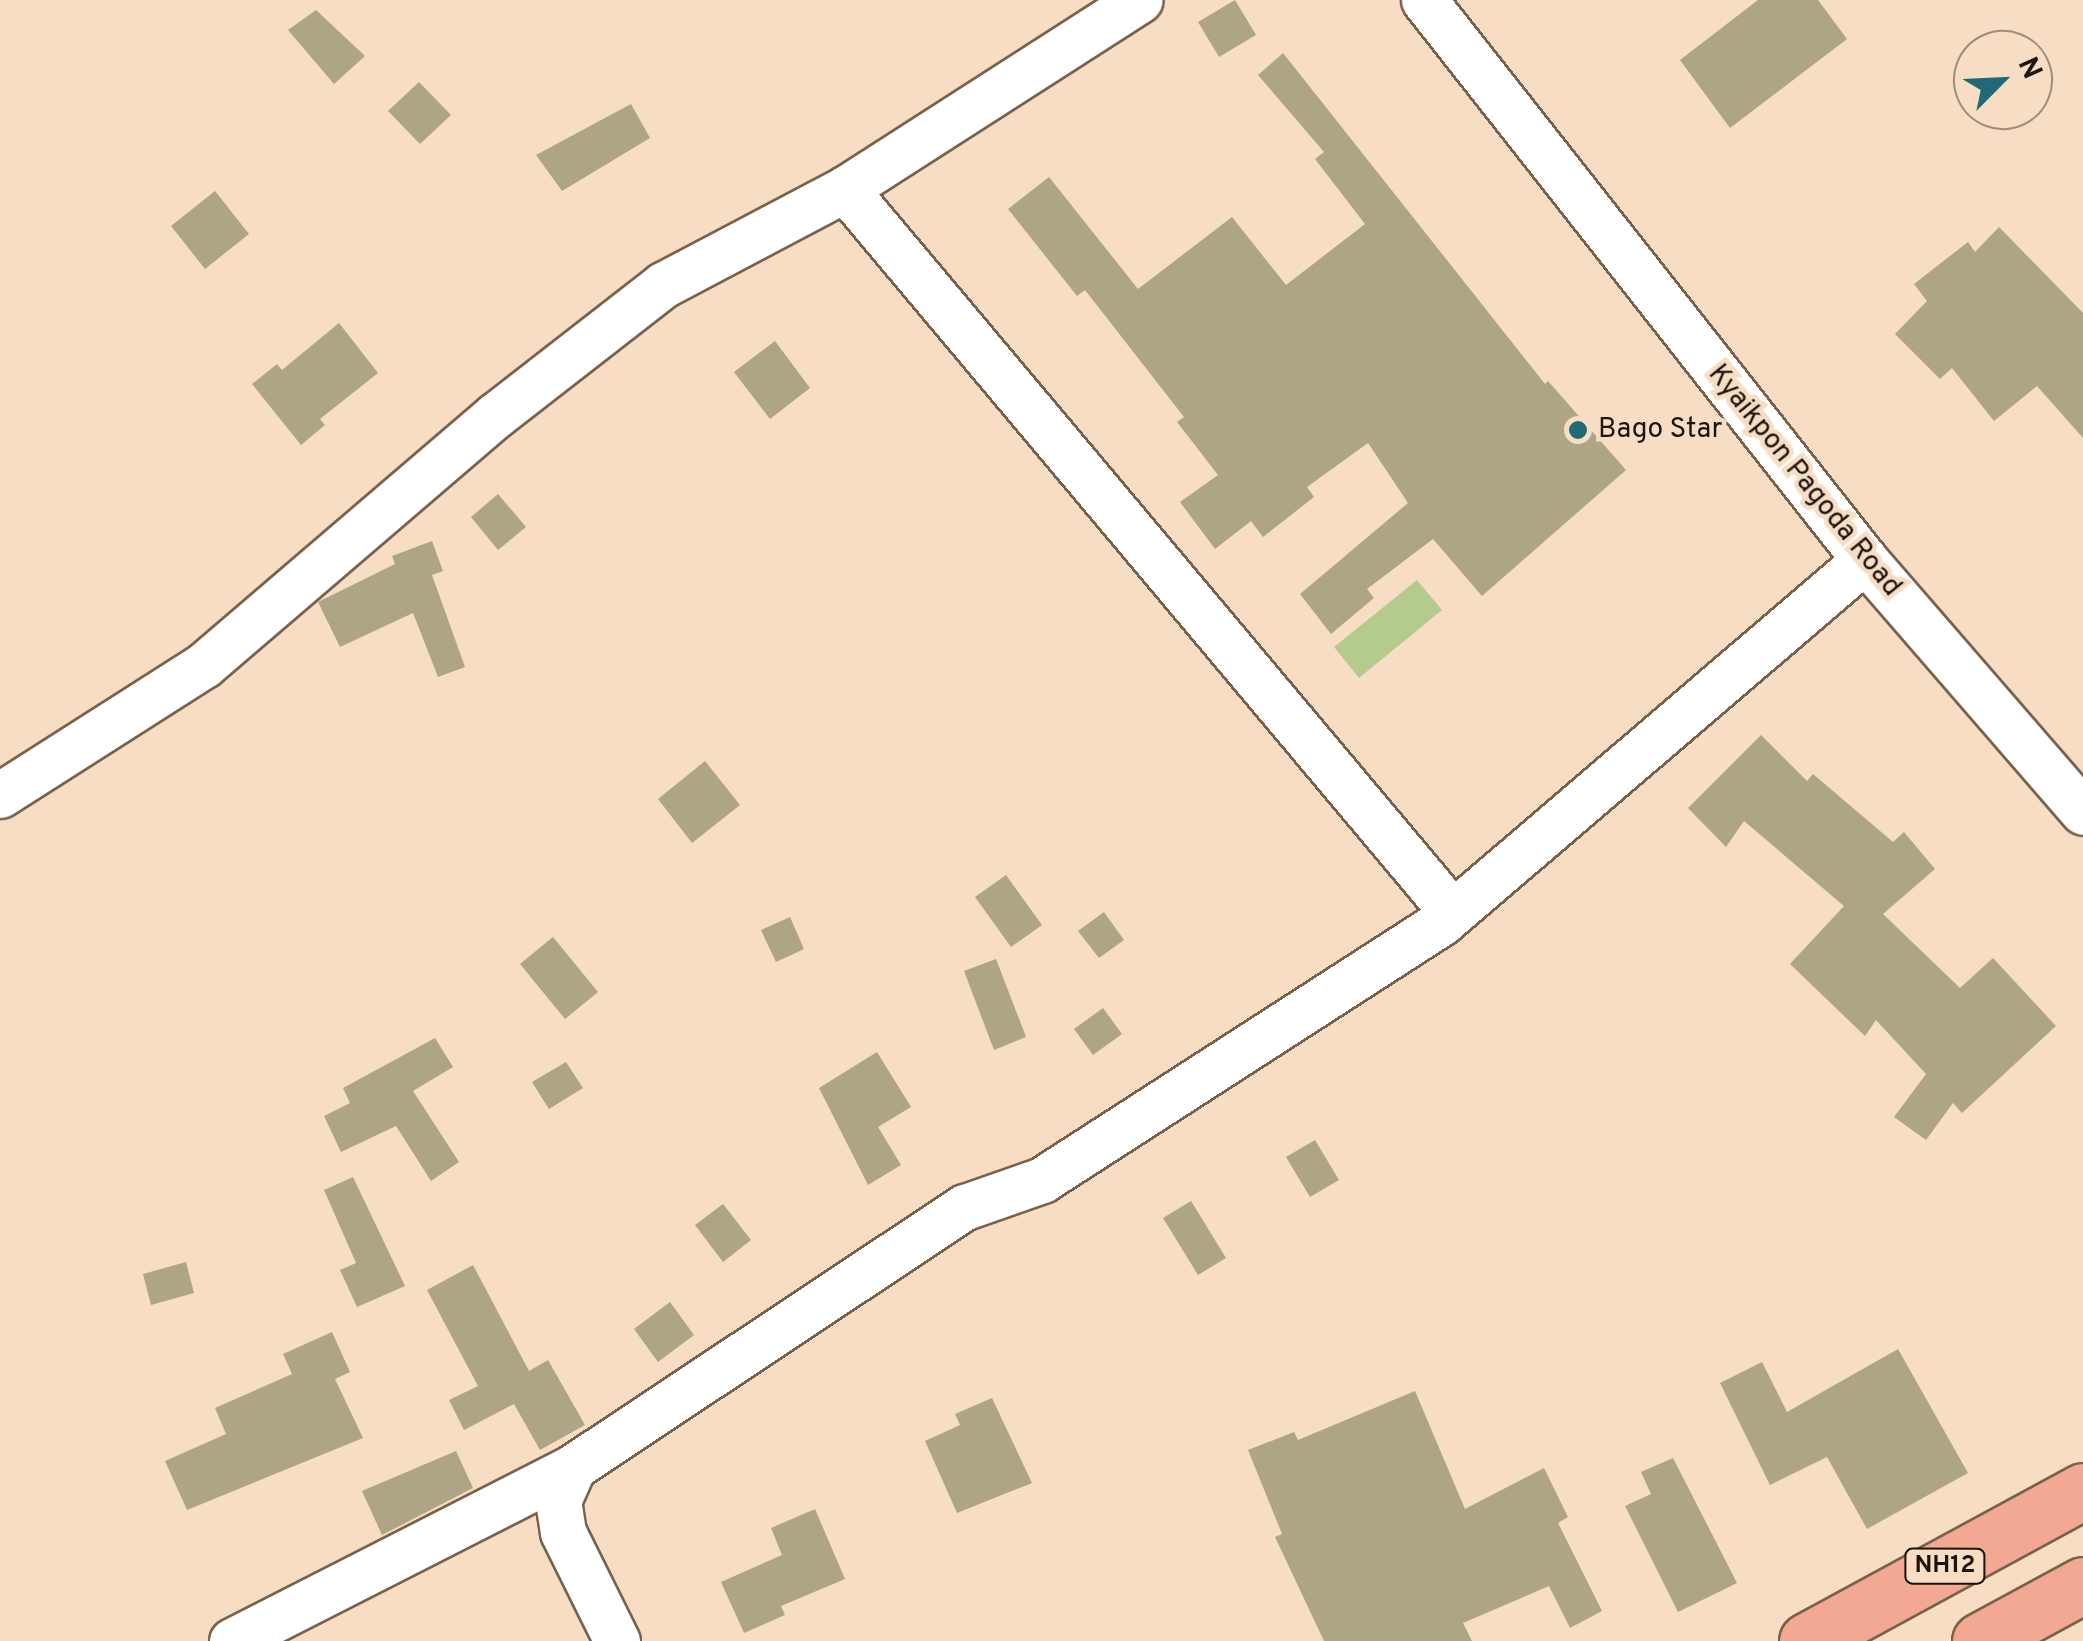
<!DOCTYPE html>
<html>
<head>
<meta charset="utf-8">
<style>
  body { margin:0 }
  #map { position:relative; width:2083px; height:1641px; overflow:hidden; background:#f6ddc4; font-family:Overpass,sans-serif }
  div>[style] { position:absolute }
  .water>* { inset:0; background:#b5cb8e }
  .building>* { inset:0; background:#ada586 }
  .roads { filter:drop-shadow(2px 0 #78624c) drop-shadow(-2px 0 #78624c) drop-shadow(0 2px #78624c) drop-shadow(0 -2px #78624c) }
  .minor>* { height:45px; margin:-22.5px; padding:0 22.5px; transform-origin:22.5px; border-radius:22.5px; background:#fff }
  .trunk>* { height:55px; margin:-27.5px; padding:0 27.5px; transform-origin:27.5px; border-radius:27.5px; background:#f2a893 }
  .dots>* { width:28px; height:28px; translate:-50% -50%; box-sizing:border-box; border:5px solid #f6ddc4; border-radius:50% }
  span { translate:-50% -50%; white-space:nowrap; text-align:center; line-height:1.15; -webkit-text-stroke:9px #f6ddc4; paint-order:stroke }
  .shield-label span { padding:2px 8px; background:#f6ddc4; border:2px solid; border-radius:8px; -webkit-text-stroke-width:0 }
  .shield-label { font-size:25px; color:#1c130b; font-weight:700 }
  .poi-label { font-size:28px; color:#1c130b }
  .left { translate:0 -50%; text-align:left }
  .street-label { font-size:28px; color:#1c130b }
  .north { position:absolute; left:1953px; top:30px; width:100px; height:100px; box-sizing:border-box; background:#f6ddc4; border:2px solid #9f8c7a; border-radius:50%; rotate:66deg; font-size:28px; font-weight:700; line-height:40px; text-align:center; color:#1c130b }
  .north::after { content:''; display:block; margin:auto; width:35px; height:45px; background:#216976; clip-path:polygon(50% 0,100% 100%,50% 72%,0 100%) }
</style>
</head>
<body>
<div id="map">
  <div class="water">
    <i style="clip-path:polygon(1417px 580px,1442px 610px,1359px 678px,1334px 647px)"></i>
  </div>
  <div class="building">
    <i style="clip-path:polygon(1235px 0,1256px 35px,1219px 57px,1198px 22px)"></i>
    <i style="clip-path:polygon(1758px 0,1818px 0,1847px 39px,1730px 128px,1680px 60px)"></i>
    <i style="clip-path:polygon(316px 10px,365px 56px,334px 84px,288px 30px)"></i>
    <i style="clip-path:polygon(1283px 53px,1545px 384px,1548px 381px,1626px 470px,1482px 596px,1433px 539px,1367px 589px,1374px 598px,1331px 634px,1300px 594px,1408px 503px,1368px 443px,1307px 487px,1314px 497px,1263px 537px,1251px 521px,1215px 549px,1180px 502px,1218px 475px,1177px 422px,1184px 417px,1085px 290px,1077px 296px,1008px 209px,1049px 177px,1138px 289px,1232px 217px,1286px 285px,1365px 224px,1315px 159px,1324px 152px,1258px 75px)"></i>
    <i style="clip-path:polygon(419px 82px,451px 115px,420px 144px,388px 111px)"></i>
    <i style="clip-path:polygon(631px 104px,650px 138px,562px 191px,536px 155px)"></i>
    <i style="clip-path:polygon(215px 191px,249px 234px,205px 269px,171px 226px)"></i>
    <i style="clip-path:polygon(1999px 227px,2083px 313px,2083px 438px,2037px 386px,1994px 421px,1952px 368px,1940px 379px,1895px 334px,1927px 301px,1914px 284px,1968px 242px,1975px 252px)"></i>
    <i style="clip-path:polygon(339px 323px,378px 373px,320px 419px,325px 425px,301px 445px,252px 384px,277px 364px,282px 370px)"></i>
    <i style="clip-path:polygon(775px 341px,810px 388px,770px 419px,734px 372px)"></i>
    <i style="clip-path:polygon(498px 494px,526px 527px,498px 550px,471px 517px)"></i>
    <i style="clip-path:polygon(432px 541px,443px 571px,432px 575px,465px 667px,438px 677px,413px 613px,340px 647px,318px 602px,395px 564px,392px 556px)"></i>
    <i style="clip-path:polygon(1761px 735px,1807px 781px,1813px 774px,1893px 842px,1904px 832px,1935px 869px,1883px 914px,1960px 988px,1993px 958px,2056px 1026px,1962px 1113px,1953px 1103px,1926px 1140px,1894px 1117px,1926px 1074px,1876px 1020px,1865px 1036px,1790px 964px,1844px 906px,1744px 821px,1726px 847px,1688px 808px)"></i>
    <i style="clip-path:polygon(705px 761px,740px 805px,692px 843px,658px 799px)"></i>
    <i style="clip-path:polygon(1006px 875px,1042px 925px,1011px 947px,975px 897px)"></i>
    <i style="clip-path:polygon(1104px 912px,1124px 940px,1099px 958px,1078px 931px)"></i>
    <i style="clip-path:polygon(790px 917px,804px 949px,776px 962px,761px 930px)"></i>
    <i style="clip-path:polygon(553px 937px,598px 992px,565px 1019px,520px 964px)"></i>
    <i style="clip-path:polygon(996px 959px,1026px 1037px,994px 1050px,964px 971px)"></i>
    <i style="clip-path:polygon(1103px 1008px,1122px 1034px,1093px 1055px,1074px 1029px)"></i>
    <i style="clip-path:polygon(435px 1038px,453px 1067px,413px 1091px,459px 1162px,431px 1181px,396px 1126px,341px 1152px,324px 1116px,350px 1103px,343px 1088px)"></i>
    <i style="clip-path:polygon(877px 1052px,911px 1107px,878px 1127px,901px 1165px,868px 1185px,819px 1088px)"></i>
    <i style="clip-path:polygon(566px 1062px,583px 1088px,549px 1109px,532px 1082px)"></i>
    <i style="clip-path:polygon(1315px 1140px,1339px 1180px,1310px 1197px,1286px 1157px)"></i>
    <i style="clip-path:polygon(353px 1177px,405px 1286px,357px 1307px,340px 1270px,356px 1263px,324px 1190px)"></i>
    <i style="clip-path:polygon(1191px 1201px,1226px 1258px,1198px 1275px,1163px 1218px)"></i>
    <i style="clip-path:polygon(723px 1204px,751px 1240px,723px 1262px,695px 1225px)"></i>
    <i style="clip-path:polygon(186px 1262px,194px 1293px,151px 1305px,143px 1274px)"></i>
    <i style="clip-path:polygon(473px 1265px,529px 1371px,548px 1360px,585px 1425px,540px 1450px,514px 1404px,464px 1430px,449px 1400px,478px 1386px,427px 1290px)"></i>
    <i style="clip-path:polygon(670px 1302px,694px 1335px,658px 1362px,634px 1329px)"></i>
    <i style="clip-path:polygon(332px 1332px,350px 1372px,335px 1379px,363px 1438px,187px 1510px,165px 1461px,226px 1434px,215px 1408px,292px 1374px,283px 1354px)"></i>
    <i style="clip-path:polygon(1898px 1349px,1968px 1473px,1867px 1529px,1827px 1457px,1770px 1485px,1720px 1383px,1762px 1362px,1787px 1412px)"></i>
    <i style="clip-path:polygon(1415px 1391px,1465px 1509px,1544px 1468px,1568px 1517px,1558px 1523px,1602px 1611px,1570px 1628px,1549px 1586px,1463px 1623px,1472px 1641px,1324px 1641px,1275px 1537px,1282px 1534px,1248px 1450px,1294px 1432px,1298px 1440px)"></i>
    <i style="clip-path:polygon(992px 1398px,1032px 1483px,957px 1513px,925px 1441px,960px 1425px,955px 1414px)"></i>
    <i style="clip-path:polygon(456px 1451px,473px 1488px,382px 1535px,362px 1491px)"></i>
    <i style="clip-path:polygon(1673px 1458px,1737px 1583px,1678px 1612px,1625px 1506px,1651px 1494px,1641px 1472px)"></i>
    <i style="clip-path:polygon(815px 1509px,845px 1579px,781px 1606px,785px 1615px,744px 1633px,721px 1582px,782px 1555px,771px 1528px)"></i>
  </div>
  <div class="roads">
    <div class="minor">
      <i style="left:1424px;top:0;width:713px;rotate:51.78deg"></i>
      <i style="left:1865px;top:560px;width:333px;rotate:49.1deg"></i>
      <i style="left:845px;top:189px;width:945px;rotate:49.98deg"></i>
      <i style="left:0;top:795px;width:242px;rotate:-32.5deg"></i>
      <i style="left:204px;top:665px;width:384px;rotate:-40.6deg"></i>
      <i style="left:496px;top:415px;width:212px;rotate:-37.9deg"></i>
      <i style="left:663px;top:285px;width:206px;rotate:-27.8deg"></i>
      <i style="left:845px;top:189px;width:350px;rotate:-32.7deg"></i>
      <i style="left:232px;top:1641px;width:383px;rotate:-27deg"></i>
      <i style="left:617px;top:1641px;width:122px;rotate:-116.4deg"></i>
      <i style="left:563px;top:1532px;width:31px;rotate:-99deg"></i>
      <i style="left:558px;top:1501px;width:37px;rotate:-66deg"></i>
      <i style="left:573px;top:1467px;width:470px;rotate:-33.6deg"></i>
      <i style="left:965px;top:1207px;width:82px;rotate:-19.3deg"></i>
      <i style="left:1042px;top:1180px;width:476px;rotate:-32.8deg"></i>
      <i style="left:1442px;top:922px;width:557px;rotate:-40.56deg"></i>
    </div>
    <div class="trunk">
      <i style="left:1807px;top:1641px;width:314px;rotate:-28.5deg"></i>
      <i style="left:1980px;top:1641px;width:117px;rotate:-28.5deg"></i>
    </div>
  </div>
  <div class="dots">
    <i style="left:1578px;top:430px;background:#216976"></i>
  </div>
  <div class="shield-label">
    <span style="left:1945px;top:1566px">NH12</span>
  </div>
  <div class="poi-label">
    <span class="left" style="left:1598px;top:430px">Bago Star</span>
  </div>
  <div class="street-label">
    <span style="left:1804px;top:481px;rotate:51deg">Kyaikpon Pagoda Road</span>
  </div>
  <div class="north">N</div>
</div>
</body>
</html>
